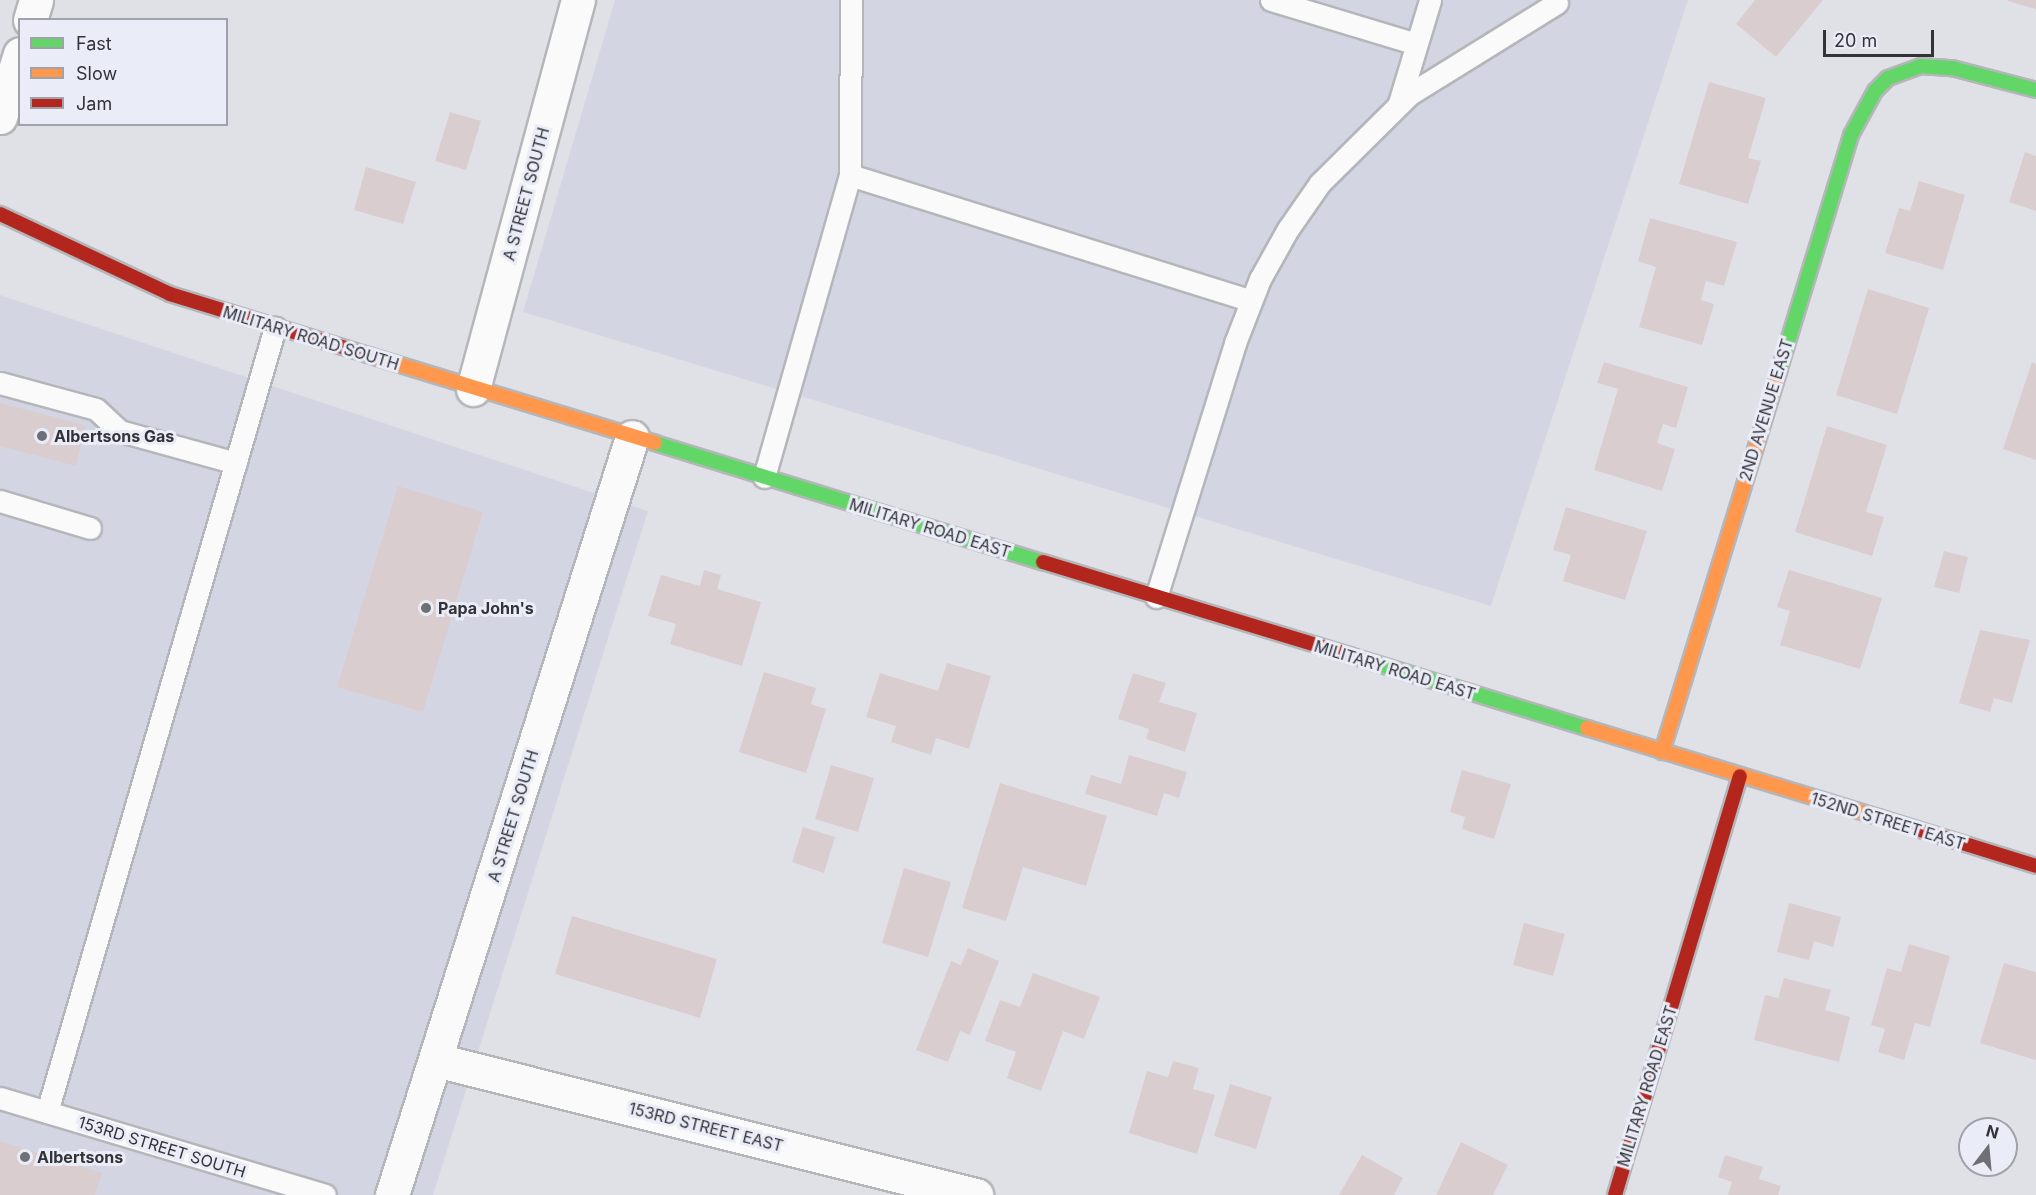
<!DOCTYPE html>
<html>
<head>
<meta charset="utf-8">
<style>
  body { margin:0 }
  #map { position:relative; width:2036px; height:1195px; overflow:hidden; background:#e0e1e7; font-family:Inter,sans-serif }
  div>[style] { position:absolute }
  .built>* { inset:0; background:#d3d6e2 }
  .building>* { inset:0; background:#dacdcf }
  .roads { filter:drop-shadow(2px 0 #b5b6ba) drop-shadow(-2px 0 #b5b6ba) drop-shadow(0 2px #b5b6ba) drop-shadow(0 -2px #b5b6ba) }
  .lane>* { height:21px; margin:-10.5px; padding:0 10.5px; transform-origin:10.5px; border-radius:10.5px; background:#fafafb }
  .street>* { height:33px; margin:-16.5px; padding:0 16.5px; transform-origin:16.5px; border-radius:16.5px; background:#fafafb }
  .fast>* { height:14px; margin:-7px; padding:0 7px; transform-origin:7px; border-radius:7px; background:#63d668 }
  .slow>* { height:14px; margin:-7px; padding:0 7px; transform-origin:7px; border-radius:7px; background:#ff974d }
  .jam>* { height:14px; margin:-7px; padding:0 7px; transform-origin:7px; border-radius:7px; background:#b3261e }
  .dots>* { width:16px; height:16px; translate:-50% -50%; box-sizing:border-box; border:3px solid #eaecf7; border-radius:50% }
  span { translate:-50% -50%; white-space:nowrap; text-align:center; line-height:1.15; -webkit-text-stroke:6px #eaecf7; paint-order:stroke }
  .street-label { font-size:16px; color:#323337 }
  .poi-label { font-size:16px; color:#323337; font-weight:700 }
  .left { translate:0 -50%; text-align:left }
  .legend { position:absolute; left:18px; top:18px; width:210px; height:108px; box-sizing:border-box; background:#eaecf7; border:2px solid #a0a2aa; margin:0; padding:8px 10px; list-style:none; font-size:18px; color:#323337 }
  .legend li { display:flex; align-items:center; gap:12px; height:30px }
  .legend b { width:30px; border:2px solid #a0a2aa }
  .north { position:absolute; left:1958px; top:1117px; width:60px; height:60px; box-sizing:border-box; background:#eaecf7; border:2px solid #a0a2aa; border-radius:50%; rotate:16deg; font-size:16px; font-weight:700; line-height:24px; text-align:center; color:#323337 }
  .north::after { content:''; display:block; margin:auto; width:21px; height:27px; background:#6f7075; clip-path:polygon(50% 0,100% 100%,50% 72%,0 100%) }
  .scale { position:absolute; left:1823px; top:30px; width:111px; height:27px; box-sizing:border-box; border:3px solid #323337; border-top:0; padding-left:8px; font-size:18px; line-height:21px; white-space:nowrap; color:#323337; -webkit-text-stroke:4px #eaecf7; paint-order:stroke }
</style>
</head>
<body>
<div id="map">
  <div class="built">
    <i style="clip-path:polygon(615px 0,1688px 0,1491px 606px,523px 312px)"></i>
    <i style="clip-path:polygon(0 295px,648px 511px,433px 1195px,0 1195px)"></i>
  </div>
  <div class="building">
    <i style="clip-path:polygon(1755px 0,1823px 0,1776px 57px,1736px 24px)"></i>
    <i style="clip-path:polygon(2008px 0,2036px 0,2036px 9px,2008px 1px)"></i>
    <i style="clip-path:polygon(1709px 82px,1766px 98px,1748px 158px,1761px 161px,1748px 204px,1679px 184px)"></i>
    <i style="clip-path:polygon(450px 112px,481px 121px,466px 170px,435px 161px)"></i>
    <i style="clip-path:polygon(2025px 152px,2036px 156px,2036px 211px,2009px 202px)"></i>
    <i style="clip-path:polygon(366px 167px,416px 182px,403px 224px,354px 210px)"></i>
    <i style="clip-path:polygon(1919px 181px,1965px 195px,1943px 270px,1885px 253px,1899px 208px,1910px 211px)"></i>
    <i style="clip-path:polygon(1650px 218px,1737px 242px,1724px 286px,1706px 281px,1701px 300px,1714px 304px,1702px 345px,1639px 327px,1656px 267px,1638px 261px)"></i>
    <i style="clip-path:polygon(1868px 289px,1929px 308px,1897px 414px,1836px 395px)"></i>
    <i style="clip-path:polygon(1604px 362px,1688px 387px,1676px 428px,1663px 424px,1657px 443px,1675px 449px,1662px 491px,1594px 470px,1618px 389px,1597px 383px)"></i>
    <i style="clip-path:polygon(2032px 362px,2036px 364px,2036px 460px,2003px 449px)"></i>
    <i style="clip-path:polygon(0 403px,86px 425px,76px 466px,0 446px)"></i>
    <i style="clip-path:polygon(1827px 426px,1887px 445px,1866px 512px,1884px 517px,1872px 556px,1795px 532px)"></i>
    <i style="clip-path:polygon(398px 486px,483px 512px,423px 712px,337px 687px)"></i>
    <i style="clip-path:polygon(1566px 507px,1647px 531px,1625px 600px,1563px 581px,1571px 555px,1553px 550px)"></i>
    <i style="clip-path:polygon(1944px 551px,1968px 557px,1959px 593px,1934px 587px)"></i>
    <i style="clip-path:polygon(704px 570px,721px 575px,717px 589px,761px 602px,742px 666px,670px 644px,676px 624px,648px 616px,661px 575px,700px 586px)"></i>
    <i style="clip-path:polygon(1789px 570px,1882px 598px,1860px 669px,1780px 645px,1790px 611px,1777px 607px)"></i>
    <i style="clip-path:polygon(1980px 630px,2030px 640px,2012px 703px,1994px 698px,1990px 712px,1959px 703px)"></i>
    <i style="clip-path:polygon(947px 663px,991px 676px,969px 749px,936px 738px,931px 755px,891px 742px,896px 726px,866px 717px,880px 673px,938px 691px)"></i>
    <i style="clip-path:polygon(764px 672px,816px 688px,811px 704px,826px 709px,806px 773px,739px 752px)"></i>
    <i style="clip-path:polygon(1133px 673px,1166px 683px,1159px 702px,1197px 713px,1185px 752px,1146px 739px,1149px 729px,1118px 719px)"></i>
    <i style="clip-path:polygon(1129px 755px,1187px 772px,1179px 798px,1164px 793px,1157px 816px,1085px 794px,1091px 775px,1121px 784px)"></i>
    <i style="clip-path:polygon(831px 765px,874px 778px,858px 832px,815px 819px)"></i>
    <i style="clip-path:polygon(1462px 770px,1511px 784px,1494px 839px,1462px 829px,1465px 817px,1450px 812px)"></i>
    <i style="clip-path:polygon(1000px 783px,1107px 816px,1086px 886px,1023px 867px,1006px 921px,962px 908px)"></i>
    <i style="clip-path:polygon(803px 827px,835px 837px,824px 873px,792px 862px)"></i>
    <i style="clip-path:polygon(904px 868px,951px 882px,928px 957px,882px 943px)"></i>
    <i style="clip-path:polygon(1789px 903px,1841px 917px,1833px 947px,1814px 941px,1809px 960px,1777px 952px)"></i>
    <i style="clip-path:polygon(572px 916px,717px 959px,700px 1018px,555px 974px)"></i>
    <i style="clip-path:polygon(1524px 923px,1565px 934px,1553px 976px,1513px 965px)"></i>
    <i style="clip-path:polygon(1909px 944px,1950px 956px,1930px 1027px,1915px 1023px,1904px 1060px,1878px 1052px,1885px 1029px,1871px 1025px,1887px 968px,1901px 972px)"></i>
    <i style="clip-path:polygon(968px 948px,999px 961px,970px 1035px,960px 1031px,948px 1062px,916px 1050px,951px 961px,961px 965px)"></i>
    <i style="clip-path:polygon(2004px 963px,2036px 972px,2036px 1060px,1980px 1043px)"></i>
    <i style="clip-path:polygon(1033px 973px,1100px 997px,1084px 1039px,1063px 1031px,1041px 1091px,1007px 1078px,1016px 1052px,985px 1041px,1000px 1000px,1020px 1007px)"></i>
    <i style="clip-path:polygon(1784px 978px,1831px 990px,1825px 1010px,1850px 1017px,1839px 1062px,1754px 1040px,1765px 995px,1778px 998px)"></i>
    <i style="clip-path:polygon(1173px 1061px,1199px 1068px,1193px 1089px,1215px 1095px,1197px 1154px,1129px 1133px,1147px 1071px,1168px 1077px)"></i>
    <i style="clip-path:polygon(1230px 1084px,1272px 1097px,1256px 1149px,1214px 1136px)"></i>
    <i style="clip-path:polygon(0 1141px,102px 1173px,95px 1195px,0 1195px)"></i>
    <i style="clip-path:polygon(1461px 1142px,1508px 1165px,1493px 1195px,1436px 1195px)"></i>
    <i style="clip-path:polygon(1362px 1155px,1403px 1178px,1394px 1195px,1339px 1195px)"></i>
    <i style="clip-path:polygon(1725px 1155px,1763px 1167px,1759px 1179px,1781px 1186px,1778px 1195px,1728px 1195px,1732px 1182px,1718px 1177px)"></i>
  </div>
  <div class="roads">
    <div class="lane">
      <i style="left:1271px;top:0;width:152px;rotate:16.8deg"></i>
      <i style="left:1399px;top:103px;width:108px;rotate:-73.2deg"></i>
      <i style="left:850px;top:175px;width:420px;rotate:17.4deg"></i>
      <i style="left:0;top:383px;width:99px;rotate:15.2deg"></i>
      <i style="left:96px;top:409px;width:33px;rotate:43deg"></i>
      <i style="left:120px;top:431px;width:120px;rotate:15.4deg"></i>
      <i style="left:764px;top:477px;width:314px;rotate:-74.1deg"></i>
      <i style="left:850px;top:175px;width:175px;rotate:-89.7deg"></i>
      <i style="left:0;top:501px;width:94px;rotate:16.7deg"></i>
      <i style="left:1156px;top:597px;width:266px;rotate:-72.7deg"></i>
      <i style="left:1235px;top:343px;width:69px;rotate:-68.7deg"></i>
      <i style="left:1260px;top:279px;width:57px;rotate:-60.8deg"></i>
      <i style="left:1288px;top:229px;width:56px;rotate:-55.2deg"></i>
      <i style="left:1320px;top:183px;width:127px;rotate:-44.7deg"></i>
      <i style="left:1410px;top:94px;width:173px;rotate:-31.8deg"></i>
      <i style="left:0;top:1098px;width:339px;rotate:16.6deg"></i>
      <i style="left:47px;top:1112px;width:817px;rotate:-73.8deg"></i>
    </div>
    <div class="street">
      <i style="left:30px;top:20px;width:21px;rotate:-73deg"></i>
      <i style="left:0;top:117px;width:66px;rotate:-72.4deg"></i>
      <i style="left:473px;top:389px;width:403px;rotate:-74.9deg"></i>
      <i style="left:436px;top:1060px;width:557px;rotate:14.04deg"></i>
      <i style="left:392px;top:1195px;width:795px;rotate:-72.43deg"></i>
    </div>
    <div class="fast">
      <i style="left:1779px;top:371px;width:247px;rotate:-73deg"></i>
      <i style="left:1851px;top:135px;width:50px;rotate:-61.4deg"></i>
      <i style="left:1875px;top:91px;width:18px;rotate:-45deg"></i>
      <i style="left:1888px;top:78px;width:35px;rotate:-20deg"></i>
      <i style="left:1921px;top:66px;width:31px;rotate:4deg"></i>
      <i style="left:1952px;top:68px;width:87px;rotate:14.7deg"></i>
      <i style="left:655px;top:443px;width:406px;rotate:17.1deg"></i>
      <i style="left:1349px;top:655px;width:249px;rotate:17.1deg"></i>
    </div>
    <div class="slow">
      <i style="left:368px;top:355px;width:300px;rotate:17deg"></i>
      <i style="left:1587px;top:728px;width:304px;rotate:17deg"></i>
      <i style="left:1662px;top:752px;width:399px;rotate:-72.9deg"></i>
    </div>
    <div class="jam">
      <i style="left:0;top:214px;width:188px;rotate:25.2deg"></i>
      <i style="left:170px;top:294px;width:207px;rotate:17.1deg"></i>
      <i style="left:1043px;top:562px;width:320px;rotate:16.9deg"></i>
      <i style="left:1878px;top:817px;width:165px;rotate:17.2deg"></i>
      <i style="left:1615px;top:1195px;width:437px;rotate:-73.4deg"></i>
    </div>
  </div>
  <div class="dots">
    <i style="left:42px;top:436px;background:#6f7075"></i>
    <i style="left:426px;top:608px;background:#6f7075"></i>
    <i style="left:25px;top:1157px;background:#6f7075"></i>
  </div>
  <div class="street-label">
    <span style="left:526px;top:194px;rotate:-75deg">A STREET SOUTH</span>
    <span style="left:311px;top:338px;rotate:17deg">MILITARY ROAD SOUTH</span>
    <span style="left:1766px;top:410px;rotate:-73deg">2ND AVENUE EAST</span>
    <span style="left:930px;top:528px;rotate:17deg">MILITARY ROAD EAST</span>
    <span style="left:1395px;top:670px;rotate:17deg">MILITARY ROAD EAST</span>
    <span style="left:513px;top:816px;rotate:-73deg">A STREET SOUTH</span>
    <span style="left:1888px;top:821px;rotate:17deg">152ND STREET EAST</span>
    <span style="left:1647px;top:1086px;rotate:-73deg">MILITARY ROAD EAST</span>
    <span style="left:706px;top:1127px;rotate:14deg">153RD STREET EAST</span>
    <span style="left:162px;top:1147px;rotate:17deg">153RD STREET SOUTH</span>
  </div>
  <div class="poi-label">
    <span class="left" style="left:54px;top:436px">Albertsons Gas</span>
    <span class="left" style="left:438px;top:608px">Papa John's</span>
    <span class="left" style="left:37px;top:1157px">Albertsons</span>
  </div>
  <ul class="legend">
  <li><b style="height:8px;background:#63d668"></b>Fast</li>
  <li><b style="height:8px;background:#ff974d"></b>Slow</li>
  <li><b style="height:8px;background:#b3261e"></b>Jam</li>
  </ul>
  <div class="north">N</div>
  <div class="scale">20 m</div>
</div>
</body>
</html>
